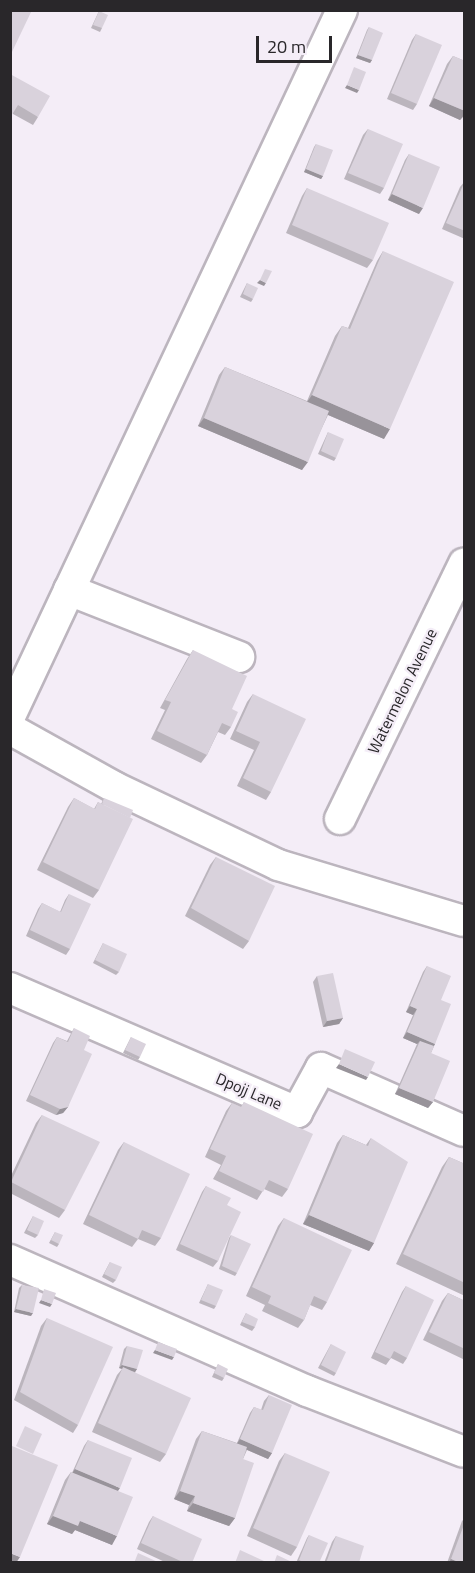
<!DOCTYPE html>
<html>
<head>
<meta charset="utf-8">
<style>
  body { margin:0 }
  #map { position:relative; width:475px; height:1573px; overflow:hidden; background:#f4edf7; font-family:"Titillium Web",sans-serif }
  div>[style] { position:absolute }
  .roads { filter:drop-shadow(2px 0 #bcb5be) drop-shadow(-2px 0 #bcb5be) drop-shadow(0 2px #bcb5be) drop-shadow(0 -2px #bcb5be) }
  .minor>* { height:30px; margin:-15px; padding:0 15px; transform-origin:15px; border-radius:15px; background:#fff }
  .wall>* { inset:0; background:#bbb5bd }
  .shaded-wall>* { inset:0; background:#98939a }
  .building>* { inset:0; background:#d9d2dc }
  span { translate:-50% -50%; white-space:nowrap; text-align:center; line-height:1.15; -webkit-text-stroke:4.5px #f4edf7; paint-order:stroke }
  .street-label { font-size:16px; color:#29272a }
  .frame { position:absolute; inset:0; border:12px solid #29272a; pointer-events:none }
  .scale { position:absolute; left:256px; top:36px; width:76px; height:27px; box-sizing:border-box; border:3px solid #29272a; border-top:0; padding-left:8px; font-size:18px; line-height:21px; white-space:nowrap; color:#29272a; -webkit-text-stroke:4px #f4edf7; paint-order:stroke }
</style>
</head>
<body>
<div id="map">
  <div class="roads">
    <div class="minor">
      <i style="left:69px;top:590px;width:183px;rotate:21.5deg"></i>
      <i style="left:10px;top:716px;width:780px;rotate:-64.81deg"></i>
      <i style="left:10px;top:729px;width:119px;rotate:29.1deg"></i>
      <i style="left:114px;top:787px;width:182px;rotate:25.4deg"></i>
      <i style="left:278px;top:865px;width:194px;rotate:16.8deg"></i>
      <i style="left:340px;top:819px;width:284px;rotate:-64.1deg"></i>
      <i style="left:10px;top:988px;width:313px;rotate:23.4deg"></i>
      <i style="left:297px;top:1112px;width:50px;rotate:-61.4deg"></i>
      <i style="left:321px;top:1068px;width:156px;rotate:23.8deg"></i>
      <i style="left:10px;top:1260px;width:325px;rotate:23.8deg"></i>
      <i style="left:307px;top:1391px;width:168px;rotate:21.2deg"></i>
    </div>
  </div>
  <div class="wall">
    <i style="clip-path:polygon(99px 11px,102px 28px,100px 32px,91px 28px)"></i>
    <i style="clip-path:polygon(369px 27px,372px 60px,370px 63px,356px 58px,367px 30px)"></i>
    <i style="clip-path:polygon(416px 34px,417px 104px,413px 110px,387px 99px,412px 40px)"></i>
    <i style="clip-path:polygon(453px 56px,465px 61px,465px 115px,460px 120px,429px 106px,447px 64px)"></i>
    <i style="clip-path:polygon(10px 74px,38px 117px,33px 125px,13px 114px)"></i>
    <i style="clip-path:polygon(368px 129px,384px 188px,380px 194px,344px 179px,363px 135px)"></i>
    <i style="clip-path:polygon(316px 144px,323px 176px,321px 179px,304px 172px,314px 147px)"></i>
    <i style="clip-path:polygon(409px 154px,419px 214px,388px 200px,405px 160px)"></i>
    <i style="clip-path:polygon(465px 181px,465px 239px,442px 229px,460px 187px)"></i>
    <i style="clip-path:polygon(307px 188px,373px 260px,367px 268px,286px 233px,302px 196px)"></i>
    <i style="clip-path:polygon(383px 251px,384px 439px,328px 415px,302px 470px,198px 426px,219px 375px,225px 367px,307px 401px,335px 336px,342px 326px,348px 328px,377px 261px)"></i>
    <i style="clip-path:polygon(247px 283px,253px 299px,251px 302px,240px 297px)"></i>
    <i style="clip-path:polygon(328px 432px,336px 458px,334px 461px,318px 454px)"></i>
    <i style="clip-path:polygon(193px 650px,232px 709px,231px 727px,225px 735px,218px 732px,207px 755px,201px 763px,151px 739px,165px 710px,160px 708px,187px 659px)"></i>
    <i style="clip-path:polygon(253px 694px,271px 792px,266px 800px,237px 786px,254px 750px,230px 739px,247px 702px)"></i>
    <i style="clip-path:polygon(74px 798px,94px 809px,98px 802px,101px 804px,104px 798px,99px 890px,93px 898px,37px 870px,68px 807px)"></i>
    <i style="clip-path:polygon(216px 857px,249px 941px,243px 949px,185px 916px,210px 865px)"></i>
    <i style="clip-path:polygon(69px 894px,70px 949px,66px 955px,26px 936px,38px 909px,42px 903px,60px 912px,65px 900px)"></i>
    <i style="clip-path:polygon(103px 943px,119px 972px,116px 975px,93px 963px)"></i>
    <i style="clip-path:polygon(427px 966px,441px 1000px,435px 1044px,431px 1053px,433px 1102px,428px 1108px,395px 1094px,417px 1044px,403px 1038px,413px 1015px,406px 1012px,423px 972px)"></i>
    <i style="clip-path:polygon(317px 976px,343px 1018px,339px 1024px,323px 1027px,313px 982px)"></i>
    <i style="clip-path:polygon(74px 1028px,84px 1050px,68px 1107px,63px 1113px,56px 1115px,26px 1101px,53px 1043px,57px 1037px,67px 1041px)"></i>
    <i style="clip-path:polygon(131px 1037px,140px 1057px,138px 1060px,123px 1053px)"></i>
    <i style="clip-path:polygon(244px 1102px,288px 1189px,282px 1197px,264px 1189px,257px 1200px,213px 1179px,221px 1165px,205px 1157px,226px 1111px,232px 1103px,241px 1107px)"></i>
    <i style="clip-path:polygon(42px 1115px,65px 1210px,59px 1218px,10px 1193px,10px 1178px,36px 1123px)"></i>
    <i style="clip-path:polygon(343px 1135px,366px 1145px,371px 1138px,374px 1243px,369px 1251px,303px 1224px,337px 1143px)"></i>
    <i style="clip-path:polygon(124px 1142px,161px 1238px,155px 1246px,138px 1239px,132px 1247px,83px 1224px,118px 1150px)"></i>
    <i style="clip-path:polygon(449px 1157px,465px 1164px,465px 1296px,396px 1264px,442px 1167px)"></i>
    <i style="clip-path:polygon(206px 1186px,227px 1205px,218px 1261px,213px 1267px,176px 1250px,202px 1192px)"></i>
    <i style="clip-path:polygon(33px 1216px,38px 1235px,35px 1238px,24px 1233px)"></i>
    <i style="clip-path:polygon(284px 1218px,327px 1302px,322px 1310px,310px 1305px,304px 1320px,298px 1328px,262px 1311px,265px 1305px,246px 1296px,278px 1226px)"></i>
    <i style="clip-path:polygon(55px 1232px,59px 1244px,57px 1247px,49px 1243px)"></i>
    <i style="clip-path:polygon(231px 1235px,237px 1273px,235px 1276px,219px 1269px,229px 1238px)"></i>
    <i style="clip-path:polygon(110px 1262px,116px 1280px,113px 1283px,102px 1277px)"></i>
    <i style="clip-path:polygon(208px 1284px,216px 1306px,214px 1309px,199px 1303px)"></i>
    <i style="clip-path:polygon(22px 1285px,31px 1316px,14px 1312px,19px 1288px)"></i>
    <i style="clip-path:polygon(406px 1286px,407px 1358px,403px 1364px,391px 1358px,386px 1365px,371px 1358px,402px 1292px)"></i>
    <i style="clip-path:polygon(448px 1293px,465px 1301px,465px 1360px,423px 1340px,442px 1301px)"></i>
    <i style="clip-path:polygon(246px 1313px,255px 1327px,252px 1331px,240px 1325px)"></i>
    <i style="clip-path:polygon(47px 1318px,78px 1425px,73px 1433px,14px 1400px,41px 1326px)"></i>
    <i style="clip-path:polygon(331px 1344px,336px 1373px,334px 1376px,318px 1368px)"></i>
    <i style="clip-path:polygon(127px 1346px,137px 1369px,135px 1372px,166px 1454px,160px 1462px,92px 1432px,117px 1375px,122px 1369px,119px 1368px,124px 1349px)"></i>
    <i style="clip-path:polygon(218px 1364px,224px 1378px,222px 1381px,212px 1377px)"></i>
    <i style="clip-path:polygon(269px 1395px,272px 1453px,268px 1459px,247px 1450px,243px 1459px,235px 1518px,229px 1526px,187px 1511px,189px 1505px,174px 1499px,196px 1439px,202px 1431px,237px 1443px,250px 1413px,254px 1407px,261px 1410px,264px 1401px)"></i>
    <i style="clip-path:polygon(88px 1440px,118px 1491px,112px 1545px,75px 1530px,72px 1534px,47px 1524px,65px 1480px,71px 1472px,72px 1473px,84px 1446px)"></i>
    <i style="clip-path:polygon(285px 1453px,297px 1547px,291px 1556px,247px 1536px,279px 1461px)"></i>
    <i style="clip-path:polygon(153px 1516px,192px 1563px,167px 1563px,137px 1549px,149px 1522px)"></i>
    <i style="clip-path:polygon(465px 1518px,465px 1563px,447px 1563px,462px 1521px)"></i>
    <i style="clip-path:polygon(309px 1535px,319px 1563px,296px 1563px,307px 1538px)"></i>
    <i style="clip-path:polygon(336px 1536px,359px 1563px,324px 1563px,332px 1542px)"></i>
  </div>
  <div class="shaded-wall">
    <i style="clip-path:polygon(358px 55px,372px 60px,370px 63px,356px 58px)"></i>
    <i style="clip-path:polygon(347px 85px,359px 90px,357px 93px,345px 88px)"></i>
    <i style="clip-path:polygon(434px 98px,465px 111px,465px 114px,460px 120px,429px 106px)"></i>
    <i style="clip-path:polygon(306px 169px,323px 176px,321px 179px,304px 172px)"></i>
    <i style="clip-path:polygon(392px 194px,423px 208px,419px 214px,388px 200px)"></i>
    <i style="clip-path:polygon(260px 280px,266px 283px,264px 286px,257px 283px)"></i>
    <i style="clip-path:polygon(312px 395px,390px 429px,384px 439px,305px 405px)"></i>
    <i style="clip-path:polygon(204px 418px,308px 462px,302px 470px,198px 426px)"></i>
    <i style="clip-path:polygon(410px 1006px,417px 1009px,413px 1015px,406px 1012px)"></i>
    <i style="clip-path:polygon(343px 1018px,339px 1024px,323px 1027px,327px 1021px)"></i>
    <i style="clip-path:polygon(407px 1032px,435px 1044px,431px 1050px,420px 1041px,417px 1044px,403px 1038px)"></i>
    <i style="clip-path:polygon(339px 1064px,368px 1077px,366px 1080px,336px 1068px)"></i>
    <i style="clip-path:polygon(399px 1088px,433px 1102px,428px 1108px,395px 1094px)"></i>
    <i style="clip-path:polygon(68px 1107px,63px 1113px,56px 1115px,60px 1109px)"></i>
    <i style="clip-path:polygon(309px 1215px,374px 1243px,369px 1251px,303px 1224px)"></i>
    <i style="clip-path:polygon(41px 1300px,52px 1304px,50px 1307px,39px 1303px)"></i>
    <i style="clip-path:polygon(16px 1309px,33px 1313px,31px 1316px,14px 1312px)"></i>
    <i style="clip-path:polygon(155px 1350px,174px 1357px,172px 1360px,153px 1353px)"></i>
    <i style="clip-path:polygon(122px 1365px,137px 1369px,135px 1372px,119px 1368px)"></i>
    <i style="clip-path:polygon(240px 1439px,272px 1453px,268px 1459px,236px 1445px)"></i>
    <i style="clip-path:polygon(75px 1469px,120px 1488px,116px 1494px,71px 1475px)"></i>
    <i style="clip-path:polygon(180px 1491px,195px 1496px,189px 1505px,174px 1499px)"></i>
    <i style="clip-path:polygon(193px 1503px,235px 1518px,229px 1526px,187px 1511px)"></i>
    <i style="clip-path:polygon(53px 1516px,80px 1521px,117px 1536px,112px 1545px,75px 1530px,72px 1534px,47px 1524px)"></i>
    <i style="clip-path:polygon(10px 1553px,20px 1557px,16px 1563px,10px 1563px)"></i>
    <i style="clip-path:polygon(451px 1559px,461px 1563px,449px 1563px)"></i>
  </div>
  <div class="building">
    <i style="clip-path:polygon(10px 10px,32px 10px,11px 54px,10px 54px)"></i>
    <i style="clip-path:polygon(99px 11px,108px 15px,102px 28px,93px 25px)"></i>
    <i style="clip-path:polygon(369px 27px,383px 33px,372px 60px,358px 55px)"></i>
    <i style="clip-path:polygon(416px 34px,442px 45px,417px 104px,391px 93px)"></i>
    <i style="clip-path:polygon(453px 56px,465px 61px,465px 111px,434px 98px)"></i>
    <i style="clip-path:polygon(354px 67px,366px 72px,359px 90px,347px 85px)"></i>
    <i style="clip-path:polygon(10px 74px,50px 96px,38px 117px,18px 105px,10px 118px)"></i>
    <i style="clip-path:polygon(368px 129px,403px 144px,384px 188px,348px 173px)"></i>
    <i style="clip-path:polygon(316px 144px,333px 150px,323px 176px,306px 169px)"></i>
    <i style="clip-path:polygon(409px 154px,440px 167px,423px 208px,392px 194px)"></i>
    <i style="clip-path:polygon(465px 181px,465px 231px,446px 223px)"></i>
    <i style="clip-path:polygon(307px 188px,389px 223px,373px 260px,292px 225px)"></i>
    <i style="clip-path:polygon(383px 251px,454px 282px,390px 429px,312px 395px,342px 326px,350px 329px)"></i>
    <i style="clip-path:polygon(265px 269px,272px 271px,266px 283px,260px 280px)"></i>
    <i style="clip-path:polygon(247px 283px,258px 288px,253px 299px,243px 294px)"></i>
    <i style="clip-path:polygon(225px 367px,329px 411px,308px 462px,204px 418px)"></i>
    <i style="clip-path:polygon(328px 432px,344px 439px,336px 458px,321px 451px)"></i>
    <i style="clip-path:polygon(193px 650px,247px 676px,232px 709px,238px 712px,231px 727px,222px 723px,207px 755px,157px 731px,171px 702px,165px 700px)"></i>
    <i style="clip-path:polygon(253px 694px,306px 719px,271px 792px,243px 778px,260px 742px,236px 731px)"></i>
    <i style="clip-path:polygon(74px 798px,95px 809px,98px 802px,133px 819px,99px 890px,43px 862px)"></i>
    <i style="clip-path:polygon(104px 798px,133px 810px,130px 818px,102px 804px)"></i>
    <i style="clip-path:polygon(216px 857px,275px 886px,249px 941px,191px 908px)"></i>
    <i style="clip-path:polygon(69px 894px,91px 904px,70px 949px,30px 930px,42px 903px,61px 912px)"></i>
    <i style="clip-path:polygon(103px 943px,127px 954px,119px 972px,95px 960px)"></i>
    <i style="clip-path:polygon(427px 966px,451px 976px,441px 1000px,451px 1004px,435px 1044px,407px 1032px,417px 1009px,410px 1006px)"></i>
    <i style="clip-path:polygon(333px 973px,343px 1018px,327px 1021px,317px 976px)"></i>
    <i style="clip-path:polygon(74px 1028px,90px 1036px,84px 1050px,92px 1054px,68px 1107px,60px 1109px,30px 1095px,57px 1037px,68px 1042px)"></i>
    <i style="clip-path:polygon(131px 1037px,146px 1044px,140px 1057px,125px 1050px)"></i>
    <i style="clip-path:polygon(420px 1041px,434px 1046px,431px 1053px,450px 1061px,433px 1102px,399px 1088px)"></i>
    <i style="clip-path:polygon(345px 1049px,375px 1062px,368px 1077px,339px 1064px)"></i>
    <i style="clip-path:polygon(244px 1102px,313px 1134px,288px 1189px,269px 1180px,263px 1192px,219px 1171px,226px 1156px,210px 1149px,232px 1103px,241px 1107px)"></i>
    <i style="clip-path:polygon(42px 1115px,100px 1142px,65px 1210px,11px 1182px)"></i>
    <i style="clip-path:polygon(343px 1135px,368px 1146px,371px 1138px,408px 1162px,374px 1243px,309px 1215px)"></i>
    <i style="clip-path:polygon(124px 1142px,190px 1174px,161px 1238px,142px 1230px,138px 1239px,89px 1215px)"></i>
    <i style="clip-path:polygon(449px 1157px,465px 1164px,465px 1283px,403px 1254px)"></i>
    <i style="clip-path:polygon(206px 1186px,231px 1198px,227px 1205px,241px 1212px,218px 1261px,180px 1244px)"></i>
    <i style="clip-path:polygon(33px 1216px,44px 1221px,38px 1235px,27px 1230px)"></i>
    <i style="clip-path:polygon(284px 1218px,352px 1250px,327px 1302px,314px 1296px,304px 1320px,268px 1303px,271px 1296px,252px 1287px)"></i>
    <i style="clip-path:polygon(55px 1232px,63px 1235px,59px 1244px,51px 1240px)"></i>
    <i style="clip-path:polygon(231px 1235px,251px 1244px,237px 1273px,222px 1266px)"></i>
    <i style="clip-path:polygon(110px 1262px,122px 1267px,116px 1280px,104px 1274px)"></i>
    <i style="clip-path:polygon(208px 1284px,223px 1290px,216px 1306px,201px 1300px)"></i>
    <i style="clip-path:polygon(22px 1285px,39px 1288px,33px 1313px,16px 1309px)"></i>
    <i style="clip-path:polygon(406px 1286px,434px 1300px,407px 1358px,394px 1351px,390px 1359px,375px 1352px)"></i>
    <i style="clip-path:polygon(44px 1289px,56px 1293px,52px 1304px,41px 1300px)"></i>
    <i style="clip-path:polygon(448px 1293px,465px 1301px,465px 1349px,429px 1332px)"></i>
    <i style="clip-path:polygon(246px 1313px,258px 1319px,255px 1327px,242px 1322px)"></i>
    <i style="clip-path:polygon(47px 1318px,113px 1347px,78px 1425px,20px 1392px)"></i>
    <i style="clip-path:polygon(158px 1342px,177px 1349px,174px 1357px,155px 1350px)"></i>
    <i style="clip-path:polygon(331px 1344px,346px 1352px,336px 1373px,321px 1365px)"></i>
    <i style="clip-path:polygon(127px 1346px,143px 1350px,137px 1369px,122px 1365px)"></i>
    <i style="clip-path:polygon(218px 1364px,228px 1369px,224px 1378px,214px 1373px)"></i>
    <i style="clip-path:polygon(123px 1367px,191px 1398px,166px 1454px,98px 1423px)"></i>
    <i style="clip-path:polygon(269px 1395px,292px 1405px,272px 1453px,240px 1439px,254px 1407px,263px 1410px)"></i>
    <i style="clip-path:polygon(25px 1426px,42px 1434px,33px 1454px,16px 1446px)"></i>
    <i style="clip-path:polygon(202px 1431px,247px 1447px,243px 1459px,254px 1463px,235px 1518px,193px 1503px,195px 1496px,180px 1491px)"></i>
    <i style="clip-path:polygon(88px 1440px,132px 1458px,120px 1488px,75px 1469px)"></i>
    <i style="clip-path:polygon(12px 1446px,58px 1465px,20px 1557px,10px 1553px,10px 1448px)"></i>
    <i style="clip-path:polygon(285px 1453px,330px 1472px,297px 1547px,253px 1528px)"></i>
    <i style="clip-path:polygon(71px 1472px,133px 1497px,117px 1536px,80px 1521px,78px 1526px,53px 1516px)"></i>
    <i style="clip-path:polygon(153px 1516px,202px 1539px,192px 1563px,185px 1563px,141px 1543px)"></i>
    <i style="clip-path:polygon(465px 1522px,465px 1563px,461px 1563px,451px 1559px)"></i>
    <i style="clip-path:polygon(309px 1535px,328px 1543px,319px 1563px,305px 1563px,299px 1560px)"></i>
    <i style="clip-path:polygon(336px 1536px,364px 1546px,359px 1563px,326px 1563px)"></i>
    <i style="clip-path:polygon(240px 1550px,264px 1561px,264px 1563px,235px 1563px)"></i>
    <i style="clip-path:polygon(138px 1553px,160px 1563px,134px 1563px)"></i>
    <i style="clip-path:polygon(277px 1555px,294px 1563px,274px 1563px)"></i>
  </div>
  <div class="street-label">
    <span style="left:402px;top:691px;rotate:-64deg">Watermelon Avenue</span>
    <span style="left:249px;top:1091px;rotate:23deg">Dpojj Lane</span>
  </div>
  <div class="frame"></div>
  <div class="scale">20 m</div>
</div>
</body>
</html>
